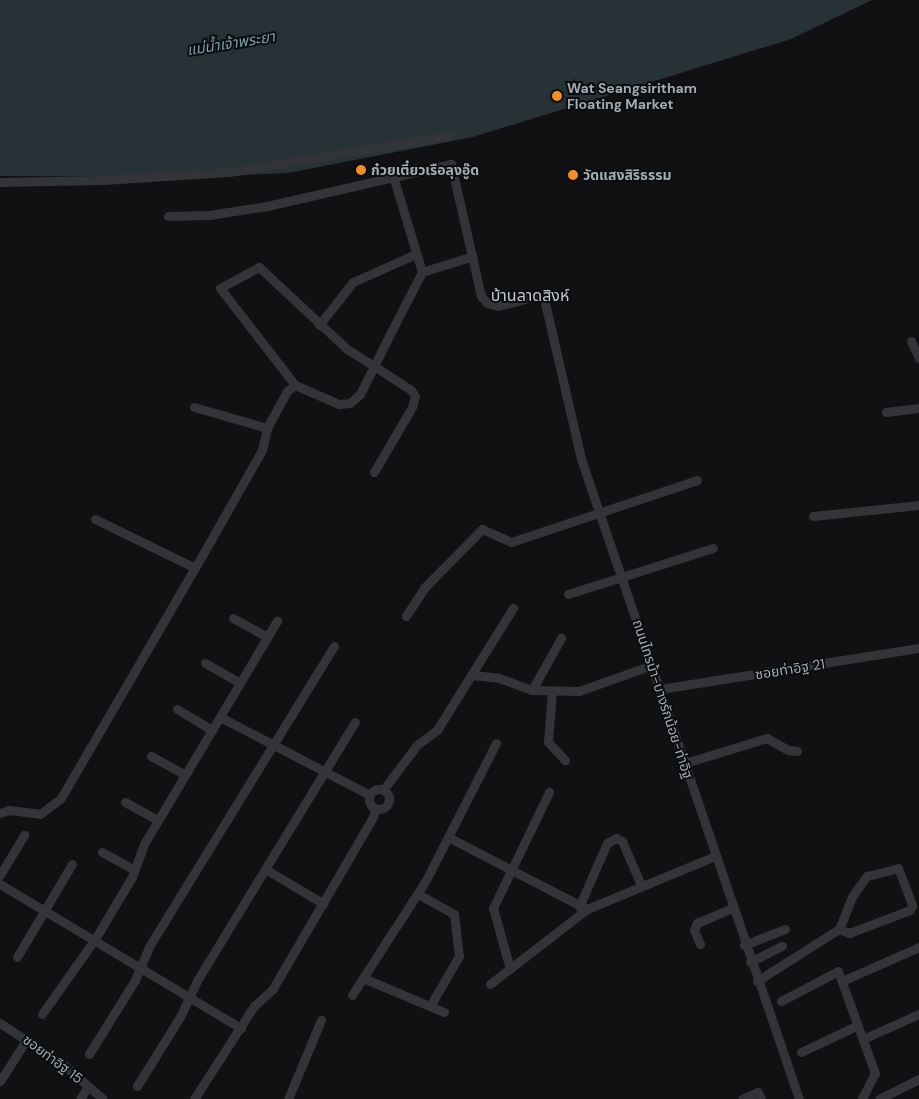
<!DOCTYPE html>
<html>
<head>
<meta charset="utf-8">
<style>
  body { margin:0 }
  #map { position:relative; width:919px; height:1099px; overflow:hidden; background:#111113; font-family:"DM Sans","Noto Sans Thai",sans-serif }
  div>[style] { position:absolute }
  .water>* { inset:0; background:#273237 }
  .minor>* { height:9px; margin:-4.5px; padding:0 4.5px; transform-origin:4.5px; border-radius:4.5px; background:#323438 }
  .minor>.ring { margin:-4.5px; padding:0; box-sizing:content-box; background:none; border:9px solid #323438; border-radius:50% }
  .dots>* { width:14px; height:14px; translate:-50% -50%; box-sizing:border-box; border:2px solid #0c0d0e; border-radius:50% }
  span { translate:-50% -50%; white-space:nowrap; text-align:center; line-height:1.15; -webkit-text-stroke:4px #0c0d0e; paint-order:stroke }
  .poi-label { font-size:14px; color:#a2abb4; font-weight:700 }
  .left { translate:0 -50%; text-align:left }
  .street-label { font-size:14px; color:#a2abb4 }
  .water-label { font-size:15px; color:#779fb1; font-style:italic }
  .quarter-label { font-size:16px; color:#c3c9d0 }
</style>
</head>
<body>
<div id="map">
  <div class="water">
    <i style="clip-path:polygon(0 0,872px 0,791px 39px,473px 137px,288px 173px,204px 177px,0 176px)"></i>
  </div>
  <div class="minor">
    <i style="left:393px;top:176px;width:100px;rotate:73.2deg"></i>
    <i style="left:0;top:182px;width:103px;rotate:-1.1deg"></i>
    <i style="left:103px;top:180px;width:126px;rotate:-3.6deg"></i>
    <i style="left:229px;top:172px;width:224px;rotate:-9.3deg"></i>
    <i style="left:168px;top:216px;width:41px;rotate:-1.4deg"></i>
    <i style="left:209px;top:215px;width:59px;rotate:-8.8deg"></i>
    <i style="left:267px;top:206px;width:189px;rotate:-12.9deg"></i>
    <i style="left:451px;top:164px;width:135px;rotate:77.2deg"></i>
    <i style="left:481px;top:296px;width:9px;rotate:49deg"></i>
    <i style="left:487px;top:303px;width:11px;rotate:15deg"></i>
    <i style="left:498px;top:306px;width:47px;rotate:-14.9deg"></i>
    <i style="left:543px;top:294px;width:169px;rotate:77deg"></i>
    <i style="left:581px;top:459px;width:676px;rotate:71.19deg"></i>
    <i style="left:319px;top:325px;width:55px;rotate:-51.7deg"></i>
    <i style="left:353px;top:282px;width:69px;rotate:-24deg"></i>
    <i style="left:911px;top:341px;width:19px;rotate:65deg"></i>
    <i style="left:194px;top:407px;width:76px;rotate:16deg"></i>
    <i style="left:886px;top:412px;width:33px;rotate:-7deg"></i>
    <i style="left:374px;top:472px;width:75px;rotate:-59.7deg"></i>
    <i style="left:412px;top:407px;width:11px;rotate:-75deg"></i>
    <i style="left:415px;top:396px;width:7px;rotate:-124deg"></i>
    <i style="left:411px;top:390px;width:44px;rotate:-147deg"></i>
    <i style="left:374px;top:366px;width:31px;rotate:-148deg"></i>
    <i style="left:348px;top:350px;width:122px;rotate:-137deg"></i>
    <i style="left:259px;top:267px;width:44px;rotate:151.7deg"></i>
    <i style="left:220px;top:288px;width:123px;rotate:52.3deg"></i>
    <i style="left:295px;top:385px;width:48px;rotate:23.4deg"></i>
    <i style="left:339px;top:404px;width:11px;rotate:-5deg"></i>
    <i style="left:350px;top:403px;width:13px;rotate:-42deg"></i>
    <i style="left:360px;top:394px;width:67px;rotate:-63.4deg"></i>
    <i style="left:390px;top:334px;width:70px;rotate:-62.7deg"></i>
    <i style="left:422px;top:272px;width:53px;rotate:-17.4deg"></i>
    <i style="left:813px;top:516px;width:107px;rotate:-5.9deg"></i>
    <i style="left:95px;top:519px;width:111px;rotate:26.1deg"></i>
    <i style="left:568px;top:594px;width:152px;rotate:-17.6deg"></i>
    <i style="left:406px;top:616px;width:33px;rotate:-57deg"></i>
    <i style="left:424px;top:588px;width:83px;rotate:-45.5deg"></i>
    <i style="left:482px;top:529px;width:32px;rotate:24deg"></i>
    <i style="left:511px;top:542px;width:196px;rotate:-18.4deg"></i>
    <i style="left:233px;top:618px;width:39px;rotate:29deg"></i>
    <i style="left:205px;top:663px;width:40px;rotate:29.7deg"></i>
    <i style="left:472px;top:675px;width:27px;rotate:6deg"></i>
    <i style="left:499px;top:678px;width:35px;rotate:20deg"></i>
    <i style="left:532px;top:690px;width:47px;rotate:1.2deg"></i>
    <i style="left:579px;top:691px;width:77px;rotate:-19.6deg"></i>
    <i style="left:660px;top:689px;width:262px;rotate:-9deg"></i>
    <i style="left:532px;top:690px;width:60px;rotate:-60.9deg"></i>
    <i style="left:552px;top:691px;width:51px;rotate:94.5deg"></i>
    <i style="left:548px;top:742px;width:25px;rotate:47deg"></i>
    <i style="left:177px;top:709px;width:41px;rotate:31deg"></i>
    <i style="left:220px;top:717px;width:169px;rotate:27.5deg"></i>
    <i style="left:151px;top:756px;width:39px;rotate:29deg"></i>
    <i style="left:685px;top:763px;width:86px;rotate:-17deg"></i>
    <i style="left:767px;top:738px;width:24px;rotate:30deg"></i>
    <i style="left:788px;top:750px;width:9px;rotate:6deg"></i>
    <i class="ring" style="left:369px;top:789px;width:11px;height:11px"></i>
    <i style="left:383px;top:790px;width:56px;rotate:-52.9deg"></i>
    <i style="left:417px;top:745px;width:25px;rotate:-37deg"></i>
    <i style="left:437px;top:730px;width:144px;rotate:-58.1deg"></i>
    <i style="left:125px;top:802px;width:38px;rotate:29deg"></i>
    <i style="left:0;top:813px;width:9px;rotate:-18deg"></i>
    <i style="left:9px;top:810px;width:31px;rotate:7deg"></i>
    <i style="left:40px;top:814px;width:26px;rotate:-37deg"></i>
    <i style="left:61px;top:798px;width:266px;rotate:-59.8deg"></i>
    <i style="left:195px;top:568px;width:136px;rotate:-60.4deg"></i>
    <i style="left:262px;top:450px;width:23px;rotate:-77deg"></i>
    <i style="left:267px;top:428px;width:42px;rotate:-61.6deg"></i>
    <i style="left:287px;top:391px;width:10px;rotate:-37deg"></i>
    <i style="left:448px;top:837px;width:157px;rotate:27.4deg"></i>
    <i style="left:102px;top:852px;width:37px;rotate:29deg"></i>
    <i style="left:267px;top:870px;width:66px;rotate:30.8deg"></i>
    <i style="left:0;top:875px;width:47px;rotate:-59deg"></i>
    <i style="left:0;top:884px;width:281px;rotate:30.9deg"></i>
    <i style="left:418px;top:894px;width:41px;rotate:29.1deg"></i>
    <i style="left:454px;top:914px;width:42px;rotate:83.2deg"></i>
    <i style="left:459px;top:956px;width:58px;rotate:120.1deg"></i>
    <i style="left:579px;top:907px;width:70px;rotate:-66.4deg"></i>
    <i style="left:607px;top:843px;width:10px;rotate:-29deg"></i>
    <i style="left:616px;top:838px;width:7px;rotate:27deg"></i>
    <i style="left:622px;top:841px;width:48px;rotate:66.6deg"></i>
    <i style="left:700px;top:944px;width:15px;rotate:-113deg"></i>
    <i style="left:694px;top:930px;width:8px;rotate:-67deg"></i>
    <i style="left:697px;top:923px;width:38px;rotate:-23deg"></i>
    <i style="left:744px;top:945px;width:44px;rotate:-21.3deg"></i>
    <i style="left:17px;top:957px;width:108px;rotate:-59.4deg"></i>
    <i style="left:750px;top:962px;width:36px;rotate:-27deg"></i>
    <i style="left:510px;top:969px;width:63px;rotate:-105.6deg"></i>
    <i style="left:493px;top:908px;width:129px;rotate:-64.2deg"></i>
    <i style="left:363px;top:978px;width:88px;rotate:22.8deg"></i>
    <i style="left:757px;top:981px;width:97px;rotate:-32.4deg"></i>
    <i style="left:839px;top:929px;width:37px;rotate:-68deg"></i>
    <i style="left:853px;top:895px;width:24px;rotate:-54deg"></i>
    <i style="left:867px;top:876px;width:32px;rotate:-14deg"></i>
    <i style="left:898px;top:868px;width:40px;rotate:69deg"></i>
    <i style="left:912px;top:905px;width:5px;rotate:112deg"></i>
    <i style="left:910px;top:910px;width:65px;rotate:159.3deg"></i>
    <i style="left:849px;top:933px;width:11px;rotate:-158deg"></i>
    <i style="left:842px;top:981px;width:84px;rotate:-23.8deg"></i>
    <i style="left:490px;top:984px;width:123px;rotate:-37.7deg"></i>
    <i style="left:587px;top:909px;width:139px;rotate:-22.5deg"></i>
    <i style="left:352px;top:995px;width:137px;rotate:-57.2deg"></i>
    <i style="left:426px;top:880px;width:154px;rotate:-62.9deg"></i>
    <i style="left:781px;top:1001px;width:64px;rotate:-27.8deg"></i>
    <i style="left:838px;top:971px;width:109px;rotate:70.1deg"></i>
    <i style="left:875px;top:1073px;width:29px;rotate:117deg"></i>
    <i style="left:42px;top:1014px;width:92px;rotate:-54.8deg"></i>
    <i style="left:95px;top:939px;width:72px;rotate:-59.2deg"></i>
    <i style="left:132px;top:877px;width:35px;rotate:-70deg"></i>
    <i style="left:144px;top:844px;width:260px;rotate:-59.2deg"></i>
    <i style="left:0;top:1023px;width:78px;rotate:33.5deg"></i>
    <i style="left:65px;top:1066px;width:50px;rotate:41deg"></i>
    <i style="left:863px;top:1039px;width:61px;rotate:-24.1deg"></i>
    <i style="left:801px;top:1052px;width:63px;rotate:-25.3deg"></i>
    <i style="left:89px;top:1054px;width:87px;rotate:-58.1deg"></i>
    <i style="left:135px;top:980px;width:38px;rotate:-67deg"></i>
    <i style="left:150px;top:945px;width:351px;rotate:-58.4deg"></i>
    <i style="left:0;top:1081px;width:50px;rotate:-57.3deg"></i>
    <i style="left:137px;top:1086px;width:81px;rotate:-58.1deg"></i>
    <i style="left:180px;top:1017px;width:42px;rotate:-64.7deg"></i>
    <i style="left:198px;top:979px;width:301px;rotate:-58.6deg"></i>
    <i style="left:80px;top:1099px;width:15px;rotate:-58deg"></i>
    <i style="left:194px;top:1099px;width:111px;rotate:-57.2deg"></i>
    <i style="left:254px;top:1006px;width:24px;rotate:-42deg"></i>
    <i style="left:272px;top:990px;width:200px;rotate:-59.7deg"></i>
    <i style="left:373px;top:817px;width:9px;rotate:-77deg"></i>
    <i style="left:288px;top:1099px;width:86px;rotate:-67.3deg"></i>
    <i style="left:742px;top:1099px;width:17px;rotate:-24deg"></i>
    <i style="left:758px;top:1092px;width:8px;rotate:67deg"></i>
    <i style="left:879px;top:1099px;width:45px;rotate:-26.6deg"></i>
  </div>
  <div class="dots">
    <i style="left:557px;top:96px;background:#f78e25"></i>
    <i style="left:361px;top:170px;background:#f78e25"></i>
    <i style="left:573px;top:175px;background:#f78e25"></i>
  </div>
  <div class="poi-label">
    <span class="left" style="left:567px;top:96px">Wat Seangsiritham<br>Floating Market</span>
    <span class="left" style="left:371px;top:170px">ก๋วยเตี๋ยวเรือลุงอู๊ด</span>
    <span class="left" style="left:583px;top:175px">วัดแสงสิริธรรม</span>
  </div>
  <div class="street-label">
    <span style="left:790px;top:669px;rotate:-9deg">ซอยท่าอิฐ 21</span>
    <span style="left:663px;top:699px;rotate:72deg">ถนนไทรม้า-บางรักน้อย-ท่าอิฐ</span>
    <span style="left:53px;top:1059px;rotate:37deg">ซอยท่าอิฐ 15</span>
  </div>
  <div class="water-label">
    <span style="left:231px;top:44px;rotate:-9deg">แม่น้ำเจ้าพระยา</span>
  </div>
  <div class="quarter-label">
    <span style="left:530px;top:296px">บ้านลาดสิงห์</span>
  </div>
</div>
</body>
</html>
